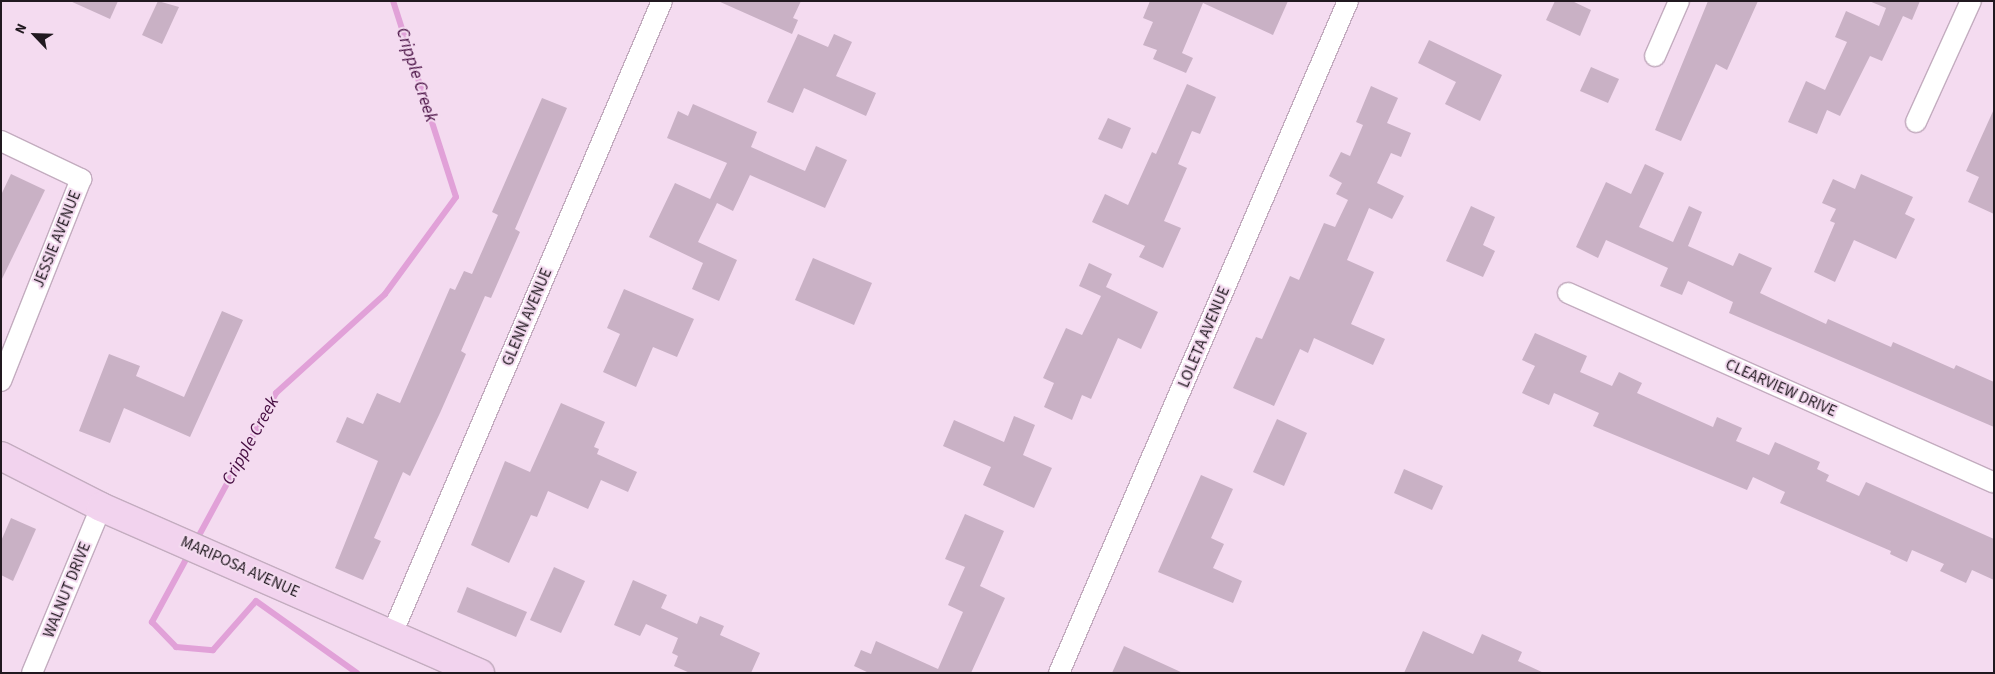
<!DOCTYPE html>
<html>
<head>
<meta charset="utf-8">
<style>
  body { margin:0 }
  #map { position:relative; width:1995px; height:674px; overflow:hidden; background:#f4dbf0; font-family:"Source Sans 3",sans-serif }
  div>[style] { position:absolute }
  .stream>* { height:6px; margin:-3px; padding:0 3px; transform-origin:3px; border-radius:3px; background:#e1a1d8 }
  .building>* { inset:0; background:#c9b1c5 }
  .roads { filter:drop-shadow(1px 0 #c3acbf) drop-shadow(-1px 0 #c3acbf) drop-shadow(0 1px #c3acbf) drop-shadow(0 -1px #c3acbf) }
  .street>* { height:20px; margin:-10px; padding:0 10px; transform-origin:10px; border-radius:10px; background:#fff }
  .secondary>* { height:28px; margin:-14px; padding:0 14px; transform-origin:14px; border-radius:14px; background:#f2d3ee }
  span { translate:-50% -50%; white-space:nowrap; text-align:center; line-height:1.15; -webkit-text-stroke:4px #f4dbf0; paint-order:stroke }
  .street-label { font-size:16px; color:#211920 }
  .water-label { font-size:18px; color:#450c40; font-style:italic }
  .frame { position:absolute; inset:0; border:2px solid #211920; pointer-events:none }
  .north { position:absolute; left:10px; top:10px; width:50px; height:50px; -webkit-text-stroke:4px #f4dbf0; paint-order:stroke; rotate:294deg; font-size:14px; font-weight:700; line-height:20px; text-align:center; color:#211920 }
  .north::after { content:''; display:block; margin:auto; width:18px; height:22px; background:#211920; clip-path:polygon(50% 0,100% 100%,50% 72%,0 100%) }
</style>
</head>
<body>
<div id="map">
  <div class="stream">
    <i style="left:196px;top:541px;width:168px;rotate:-61.6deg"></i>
    <i style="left:276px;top:393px;width:147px;rotate:-42.2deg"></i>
    <i style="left:385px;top:294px;width:120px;rotate:-53.8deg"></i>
    <i style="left:456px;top:197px;width:206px;rotate:-107.8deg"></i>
    <i style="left:190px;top:552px;width:80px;rotate:118.5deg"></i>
    <i style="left:152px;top:622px;width:35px;rotate:46deg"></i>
    <i style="left:176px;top:647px;width:37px;rotate:5deg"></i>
    <i style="left:213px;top:650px;width:65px;rotate:-48.7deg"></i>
    <i style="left:256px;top:601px;width:124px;rotate:35.5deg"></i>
  </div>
  <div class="building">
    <i style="clip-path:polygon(70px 1px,118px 1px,110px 19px)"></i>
    <i style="clip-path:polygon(158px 1px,179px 7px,162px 44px,142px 35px)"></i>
    <i style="clip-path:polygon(718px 1px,801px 1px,793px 18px,798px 20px,792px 34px)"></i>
    <i style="clip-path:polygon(1150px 1px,1288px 1px,1273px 35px,1203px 3px,1182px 53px,1193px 58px,1186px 73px,1153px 59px,1157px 50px,1143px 45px,1153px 22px,1143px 18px)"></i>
    <i style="clip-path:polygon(1555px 1px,1572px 1px,1591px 10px,1580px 36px,1546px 20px)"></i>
    <i style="clip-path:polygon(1708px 1px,1758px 1px,1727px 70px,1716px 64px,1681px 141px,1655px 130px)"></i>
    <i style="clip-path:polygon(1869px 1px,1920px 1px,1912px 20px,1903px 16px,1882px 61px,1870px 56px,1840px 116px,1827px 110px,1817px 134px,1788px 122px,1806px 81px,1825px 90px,1847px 42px,1835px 37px,1846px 11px,1879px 26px,1886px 8px)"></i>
    <i style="clip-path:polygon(798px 34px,828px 47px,834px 34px,852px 42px,836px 76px,876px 93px,866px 116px,804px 88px,793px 113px,767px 102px)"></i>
    <i style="clip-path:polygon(1429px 40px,1502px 75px,1480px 121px,1445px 104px,1456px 82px,1418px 63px)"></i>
    <i style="clip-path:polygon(1591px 67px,1619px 79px,1608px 103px,1580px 91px)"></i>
    <i style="clip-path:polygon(1187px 84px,1216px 97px,1200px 134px,1192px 131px,1178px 164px,1187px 168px,1164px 221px,1181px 228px,1163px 268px,1139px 257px,1145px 246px,1092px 222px,1105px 194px,1128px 205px,1152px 152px,1156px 154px)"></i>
    <i style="clip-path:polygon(1371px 86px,1398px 98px,1387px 123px,1411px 133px,1401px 157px,1391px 153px,1377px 183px,1404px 196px,1392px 219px,1369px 208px,1347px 260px,1374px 272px,1351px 324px,1385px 339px,1373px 365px,1314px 338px,1308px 353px,1300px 349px,1274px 406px,1233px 388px,1256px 337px,1262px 339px,1290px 276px,1299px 280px,1324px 223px,1335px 227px,1348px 200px,1336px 194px,1342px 183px,1329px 176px,1341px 152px,1350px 156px,1363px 125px,1356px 122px)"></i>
    <i style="clip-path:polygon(542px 98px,567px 108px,515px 229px,520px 232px,491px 298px,485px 296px,461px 351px,466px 354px,440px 413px,410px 476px,403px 472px,374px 538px,381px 541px,363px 580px,335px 568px,378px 461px,336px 442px,347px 417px,363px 424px,377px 393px,400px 403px,450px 288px,455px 290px,464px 271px,472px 274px,498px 215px,492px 212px)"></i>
    <i style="clip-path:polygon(693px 104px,757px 132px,751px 147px,805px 171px,816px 146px,847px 160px,825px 208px,750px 175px,733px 211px,717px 203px,698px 242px,737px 260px,719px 301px,692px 289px,703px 263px,649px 237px,675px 183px,710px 199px,727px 163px,667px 138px,678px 111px,688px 116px)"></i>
    <i style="clip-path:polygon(1994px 109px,1994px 214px,1968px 202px,1979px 177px,1966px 171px)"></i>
    <i style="clip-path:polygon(1108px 118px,1131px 128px,1122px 149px,1098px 139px)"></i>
    <i style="clip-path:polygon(1645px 164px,1664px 173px,1639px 227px,1673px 242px,1689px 206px,1702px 212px,1688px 246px,1733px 266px,1739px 253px,1772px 268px,1760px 293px,1826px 324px,1828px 319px,1891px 347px,1893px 342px,1954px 369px,1956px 365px,1994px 382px,1994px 427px,1729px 313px,1733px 302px,1688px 281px,1682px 295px,1660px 286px,1668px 268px,1606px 240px,1598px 258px,1576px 247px,1606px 182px,1631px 194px)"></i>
    <i style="clip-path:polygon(11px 174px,45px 190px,1px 281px,1px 195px)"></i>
    <i style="clip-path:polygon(1861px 174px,1913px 197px,1905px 214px,1915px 219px,1896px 259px,1854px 240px,1835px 282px,1814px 272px,1835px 223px,1830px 221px,1836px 209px,1822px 203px,1833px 179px,1855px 189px)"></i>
    <i style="clip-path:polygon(1471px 206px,1495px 217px,1483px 245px,1495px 251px,1483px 277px,1446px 261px)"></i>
    <i style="clip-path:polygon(813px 258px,872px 283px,854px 325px,795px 300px)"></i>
    <i style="clip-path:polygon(1089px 263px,1112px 274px,1106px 287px,1158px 312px,1141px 349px,1118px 338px,1091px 399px,1082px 395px,1072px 420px,1044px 407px,1054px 383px,1043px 378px,1066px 328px,1082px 335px,1101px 296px,1079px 286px)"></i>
    <i style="clip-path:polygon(624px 289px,694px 319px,677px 357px,653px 347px,636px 387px,603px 372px,620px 334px,607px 328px)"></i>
    <i style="clip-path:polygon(222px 311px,243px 320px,190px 437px,124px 408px,110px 443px,79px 431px,109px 354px,140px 366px,136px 376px,184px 397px)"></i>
    <i style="clip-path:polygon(1535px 333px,1587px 356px,1580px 372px,1612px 386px,1619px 372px,1642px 383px,1637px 393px,1713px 427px,1717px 417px,1742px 428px,1736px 441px,1769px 455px,1775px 442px,1820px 462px,1817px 469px,1829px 475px,1826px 481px,1859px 496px,1866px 482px,1994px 539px,1994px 580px,1972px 570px,1966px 583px,1940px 571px,1944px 564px,1912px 550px,1907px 562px,1890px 554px,1891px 551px,1780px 503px,1785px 492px,1753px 477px,1747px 490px,1593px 426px,1599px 413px,1554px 393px,1549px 405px,1522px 393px,1535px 366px,1522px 360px)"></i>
    <i style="clip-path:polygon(561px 403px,605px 422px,594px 447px,599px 449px,597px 454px,637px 472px,628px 492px,601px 480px,588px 509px,548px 491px,537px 517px,531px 515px,509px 563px,471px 545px,505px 461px,530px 472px)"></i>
    <i style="clip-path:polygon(1014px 416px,1035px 425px,1023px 455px,1052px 468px,1034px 508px,983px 485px,991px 467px,943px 446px,954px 420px,1004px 442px)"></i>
    <i style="clip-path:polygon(1277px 419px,1307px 433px,1284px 486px,1253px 472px)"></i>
    <i style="clip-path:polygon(1404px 469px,1443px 486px,1432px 510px,1394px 493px)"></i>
    <i style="clip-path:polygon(1201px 475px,1233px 489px,1211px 538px,1224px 544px,1213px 568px,1242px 581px,1233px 603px,1158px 572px)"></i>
    <i style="clip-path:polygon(965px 514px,1004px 531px,980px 586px,1005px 598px,971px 673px,869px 673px,854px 666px,861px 650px,871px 654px,876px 641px,938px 669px,963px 612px,948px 605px,965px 567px,945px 559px)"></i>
    <i style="clip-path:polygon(11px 518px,36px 529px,13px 581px,1px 575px,1px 541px)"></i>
    <i style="clip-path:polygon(554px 567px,585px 581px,561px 633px,530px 620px)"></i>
    <i style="clip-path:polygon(633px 580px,667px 595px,661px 608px,697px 624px,700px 616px,724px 626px,720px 635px,760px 653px,751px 673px,690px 673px,674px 666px,678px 656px,672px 653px,678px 638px,646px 624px,640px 636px,614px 625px)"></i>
    <i style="clip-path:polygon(467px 587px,527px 612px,516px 637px,457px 612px)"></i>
    <i style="clip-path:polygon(1423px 631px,1473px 654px,1482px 634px,1522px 652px,1518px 661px,1544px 673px,1404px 673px)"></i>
    <i style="clip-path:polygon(1124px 646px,1183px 673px,1112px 673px)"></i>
  </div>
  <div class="roads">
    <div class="street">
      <i style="left:1655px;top:56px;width:60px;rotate:-66.4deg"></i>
      <i style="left:1916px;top:122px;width:133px;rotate:-65.6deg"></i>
      <i style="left:1px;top:141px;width:89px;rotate:25.4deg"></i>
      <i style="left:81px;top:179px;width:217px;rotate:111.6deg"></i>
      <i style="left:1568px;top:293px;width:466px;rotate:24deg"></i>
      <i style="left:392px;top:634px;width:688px;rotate:-66.9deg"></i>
      <i style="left:32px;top:673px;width:180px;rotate:-67.4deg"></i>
      <i style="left:1059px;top:673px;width:732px;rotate:-66.73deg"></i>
    </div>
    <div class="secondary">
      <i style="left:1px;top:456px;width:112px;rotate:27deg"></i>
      <i style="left:101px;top:507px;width:414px;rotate:23.7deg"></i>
    </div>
  </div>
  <div class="street-label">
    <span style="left:57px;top:239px;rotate:-68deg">JESSIE AVENUE</span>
    <span style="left:527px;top:317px;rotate:-67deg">GLENN AVENUE</span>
    <span style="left:1204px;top:337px;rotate:-67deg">LOLETA AVENUE</span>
    <span style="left:1781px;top:388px;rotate:24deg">CLEARVIEW DRIVE</span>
    <span style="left:240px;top:567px;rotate:24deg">MARIPOSA AVENUE</span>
    <span style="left:67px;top:590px;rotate:-68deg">WALNUT DRIVE</span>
  </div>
  <div class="water-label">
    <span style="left:416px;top:75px;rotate:72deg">Cripple Creek</span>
    <span style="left:251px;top:441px;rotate:-61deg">Cripple Creek</span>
  </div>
  <div class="frame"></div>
  <div class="north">N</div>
</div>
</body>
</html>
